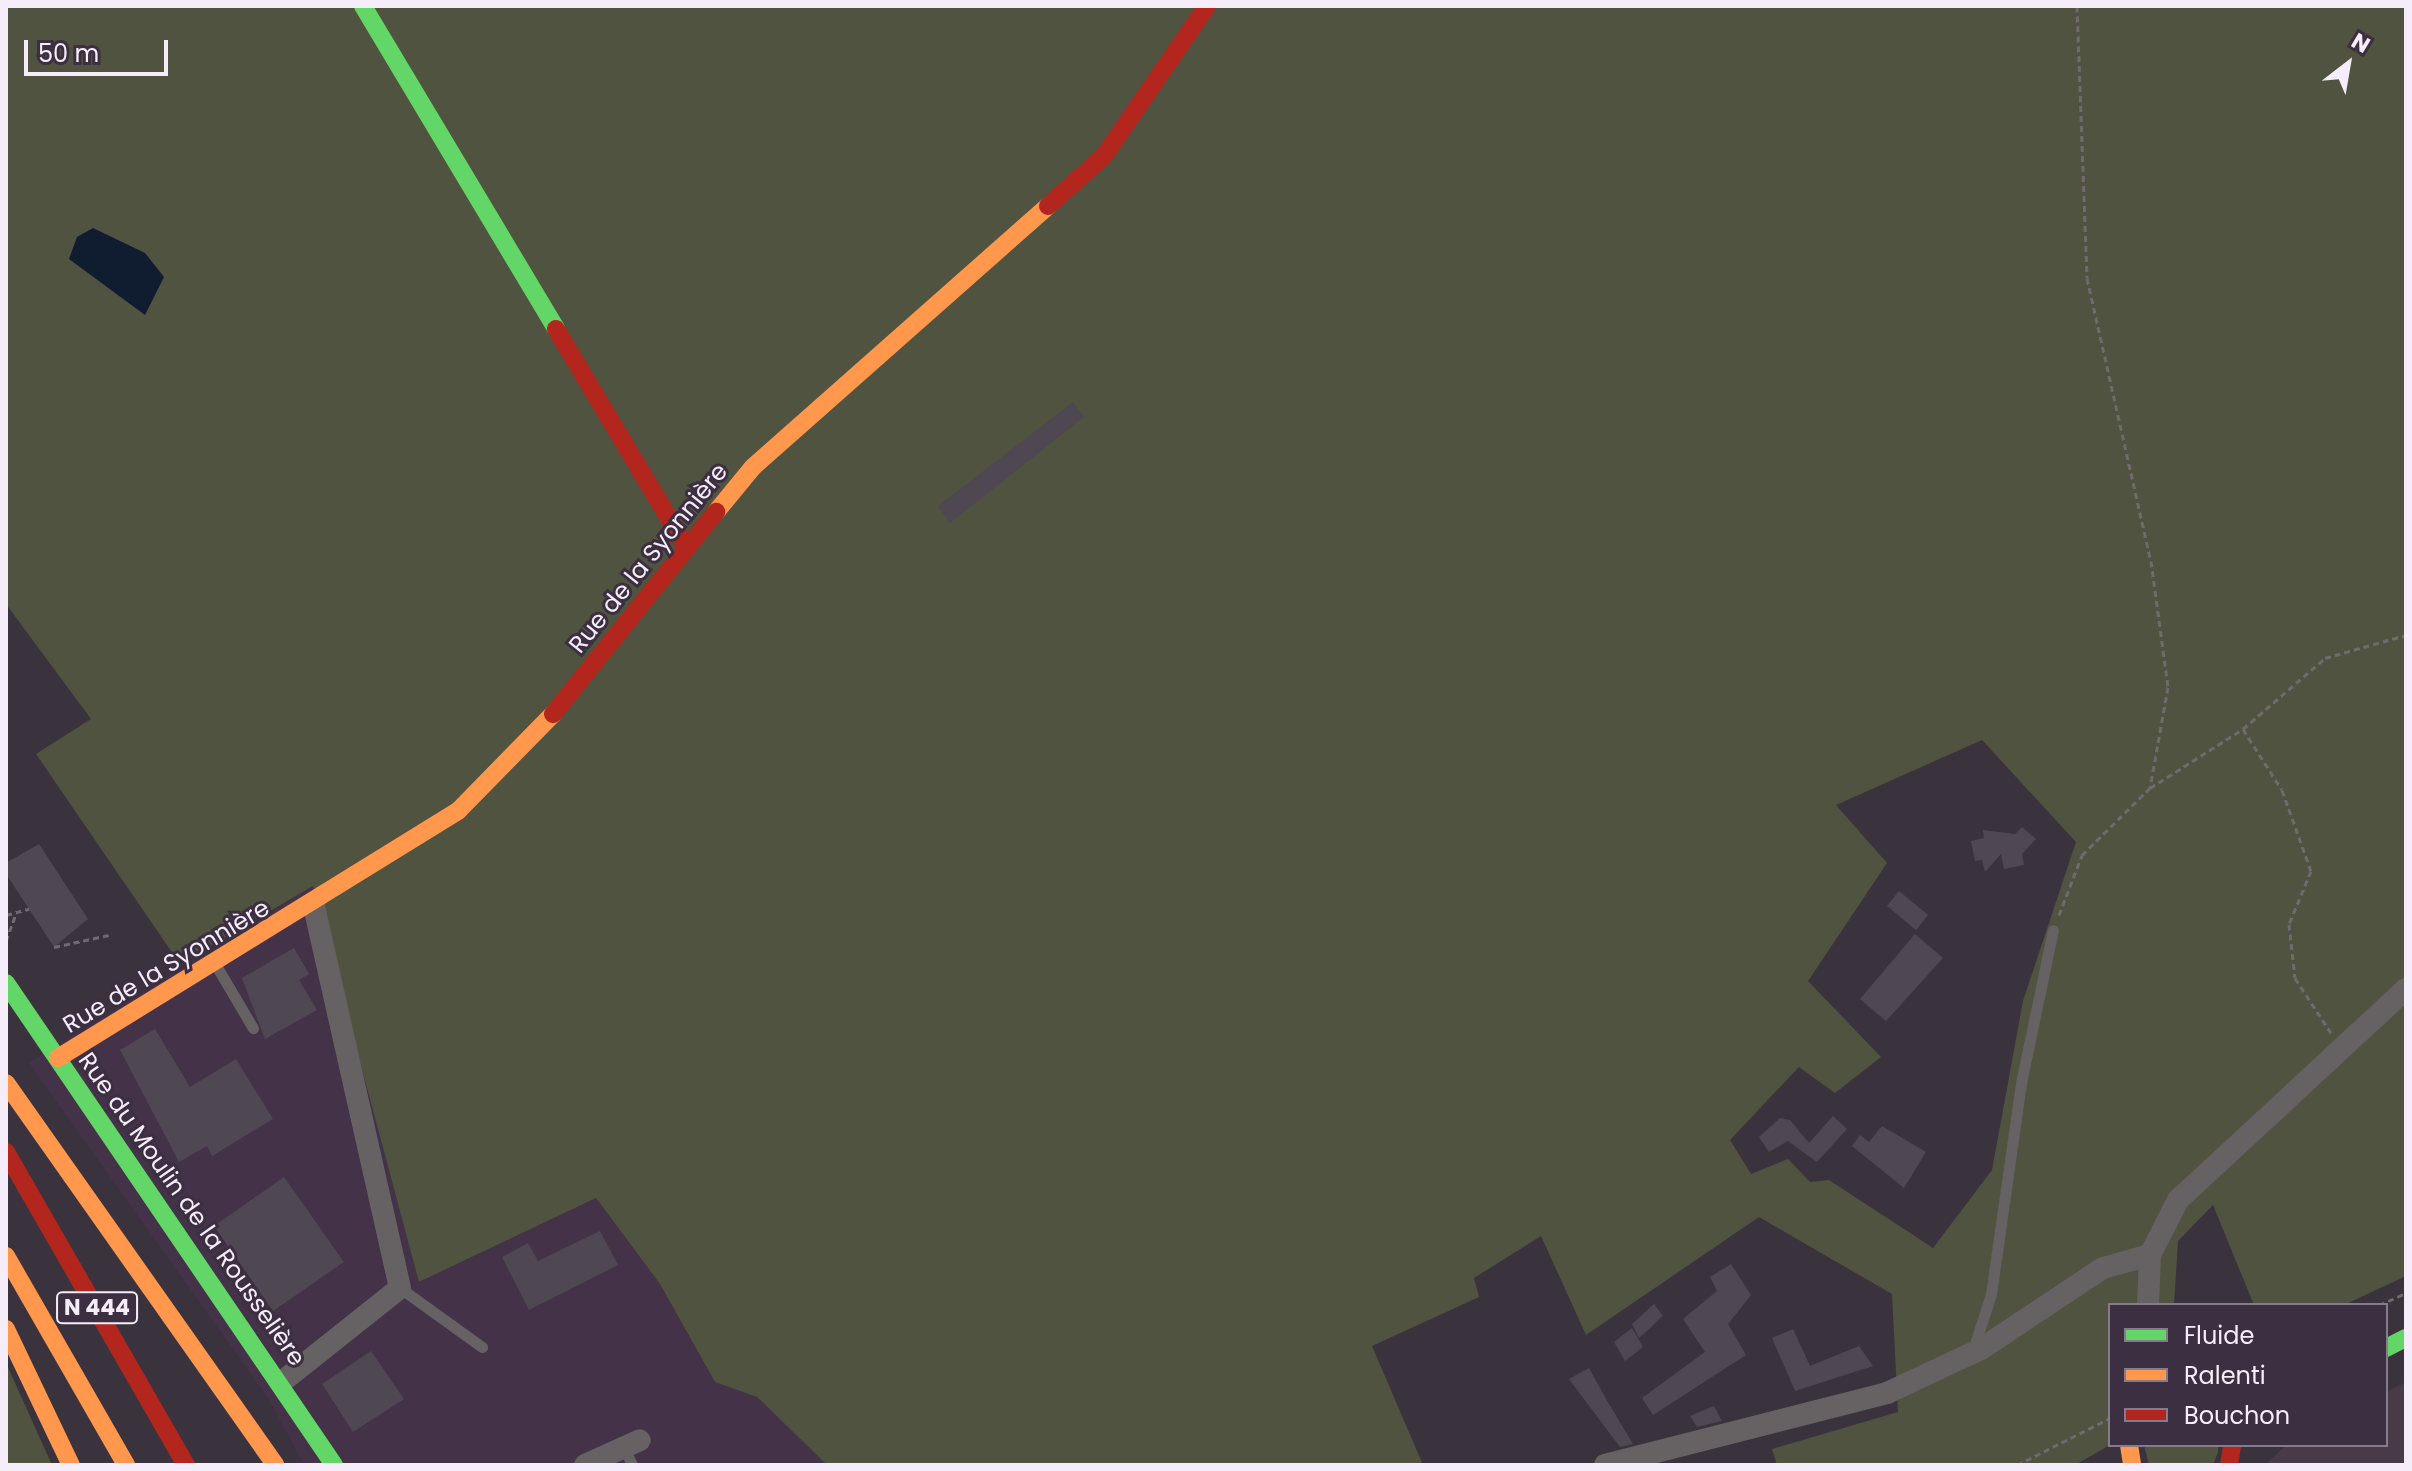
<!DOCTYPE html>
<html>
<head>
<meta charset="utf-8">
<style>
  body { margin:0 }
  #map { position:relative; width:2412px; height:1471px; overflow:hidden; background:#3a333d; font-family:Poppins,sans-serif }
  div>[style] { position:absolute }
  .built>* { inset:0; background:#433248 }
  .medical>* { inset:0; background:#483a47 }
  .green>* { inset:0; background:#50533f }
  .water>* { inset:0; background:#101c30 }
  .building>* { inset:0; background:#4f4852 }
  .path>* { height:3px; margin-top:-1.5px; transform-origin:0; background:repeating-linear-gradient(90deg,#6f6a6d 0 6px,transparent 0 10px) }
  .lane>* { height:11px; margin:-5.5px; padding:0 5.5px; transform-origin:5.5px; border-radius:5.5px; background:#666263 }
  .street>* { height:22px; margin:-11px; padding:0 11px; transform-origin:11px; border-radius:11px; background:#666263 }
  .fast>* { height:18px; margin:-9px; padding:0 9px; transform-origin:9px; border-radius:9px; background:#63d668 }
  .slow>* { height:18px; margin:-9px; padding:0 9px; transform-origin:9px; border-radius:9px; background:#ff974d }
  .jam>* { height:18px; margin:-9px; padding:0 9px; transform-origin:9px; border-radius:9px; background:#b3261e }
  span { translate:-50% -50%; white-space:nowrap; text-align:center; line-height:1.15; -webkit-text-stroke:6px #3c2f41; paint-order:stroke }
  .shield-label span { padding:2px 6px; background:#3c2f41; border:2px solid; border-radius:6px; -webkit-text-stroke-width:0 }
  .shield-label { font-size:22px; color:#f5edf9; font-weight:700 }
  .street-label { font-size:24px; color:#f5edf9 }
  .frame { position:absolute; inset:0; border:8px solid #f5edf9; pointer-events:none }
  .legend { position:absolute; left:2108px; top:1303px; width:280px; height:144px; box-sizing:border-box; background:#3c2f41; border:2px solid #867b8b; margin:0; padding:10px 14px; list-style:none; font-size:24px; color:#f5edf9 }
  .legend li { display:flex; align-items:center; gap:16px; height:40px }
  .legend b { width:40px; border:2px solid #867b8b }
  .north { position:absolute; left:2308px; top:24px; width:80px; height:80px; -webkit-text-stroke:6px #3c2f41; paint-order:stroke; rotate:31deg; font-size:22px; font-weight:700; line-height:32px; text-align:center; color:#f5edf9 }
  .north::after { content:''; display:block; margin:auto; width:28px; height:36px; background:#f5edf9; clip-path:polygon(50% 0,100% 100%,50% 72%,0 100%) }
  .scale { position:absolute; left:24px; top:40px; width:144px; height:36px; box-sizing:border-box; border:4px solid #f5edf9; border-top:0; padding-left:10px; font-size:24px; line-height:28px; white-space:nowrap; color:#f5edf9; -webkit-text-stroke:6px #3c2f41; paint-order:stroke }
</style>
</head>
<body>
<div id="map">
  <div class="built">
    <i style="clip-path:polygon(313px 886px,420px 1282px,596px 1198px,660px 1284px,715px 1382px,757px 1397px,827px 1465px,304px 1465px,268px 1398px,29px 1063px)"></i>
  </div>
  <div class="medical">
    <i style="clip-path:polygon(2406px 1382px,2406px 1465px,2265px 1465px,2286px 1445px,2386px 1445px,2386px 1392px)"></i>
  </div>
  <div class="green">
    <i style="clip-path:polygon(evenodd,6px 6px,2406px 6px,2406px 1276px,2344px 1305px,2254px 1305px,2213px 1205px,2178px 1241px,2174px 1305px,2110px 1305px,2110px 1445px,2075px 1465px,1777px 1465px,1772px 1449px,1898px 1412px,1892px 1294px,1759px 1217px,1586px 1335px,1541px 1236px,1474px 1278px,1479px 1297px,1372px 1346px,1423px 1465px,827px 1465px,757px 1397px,715px 1382px,660px 1284px,596px 1198px,419px 1282px,313px 886px,180px 964px,36px 754px,91px 719px,6px 604px,6px 6px,1982px 740px,2076px 842px,2023px 1001px,1992px 1170px,1933px 1248px,1829px 1180px,1810px 1182px,1788px 1159px,1751px 1174px,1730px 1140px,1799px 1067px,1835px 1093px,1881px 1057px,1808px 981px,1887px 863px,1836px 805px,1982px 740px)"></i>
    <i style="clip-path:polygon(6px 1363px,52px 1465px,6px 1465px)"></i>
    <i style="clip-path:polygon(2144px 1445px,2218px 1445px,2218px 1452px,2213px 1465px,2149px 1465px)"></i>
  </div>
  <div class="water">
    <i style="clip-path:polygon(93px 228px,145px 253px,164px 277px,145px 315px,69px 259px,77px 237px)"></i>
  </div>
  <div class="building">
    <i style="clip-path:polygon(1073px 402px,1084px 417px,950px 523px,938px 506px)"></i>
    <i style="clip-path:polygon(2022px 827px,2036px 839px,2022px 854px,2024px 865px,2004px 869px,2001px 854px,1985px 872px,1982px 860px,1975px 861px,1971px 841px,1984px 838px,1983px 830px,2015px 834px)"></i>
    <i style="clip-path:polygon(39px 844px,88px 919px,54px 947px,6px 874px,6px 863px)"></i>
    <i style="clip-path:polygon(1899px 891px,1928px 915px,1916px 930px,1887px 906px)"></i>
    <i style="clip-path:polygon(1915px 934px,1943px 958px,1886px 1021px,1860px 999px)"></i>
    <i style="clip-path:polygon(294px 948px,309px 974px,299px 980px,317px 1010px,265px 1039px,242px 978px)"></i>
    <i style="clip-path:polygon(155px 1029px,190px 1087px,236px 1059px,273px 1119px,212px 1156px,207px 1146px,179px 1162px,120px 1050px)"></i>
    <i style="clip-path:polygon(1833px 1116px,1847px 1129px,1817px 1162px,1788px 1141px,1769px 1152px,1759px 1137px,1780px 1118px,1790px 1120px,1809px 1143px)"></i>
    <i style="clip-path:polygon(1882px 1126px,1926px 1152px,1904px 1188px,1852px 1146px,1860px 1135px,1869px 1142px)"></i>
    <i style="clip-path:polygon(284px 1177px,344px 1262px,273px 1311px,214px 1226px)"></i>
    <i style="clip-path:polygon(600px 1231px,618px 1265px,529px 1310px,502px 1257px,528px 1243px,538px 1261px)"></i>
    <i style="clip-path:polygon(1731px 1264px,1751px 1295px,1728px 1324px,1746px 1355px,1653px 1415px,1642px 1398px,1705px 1352px,1683px 1319px,1717px 1291px,1710px 1277px)"></i>
    <i style="clip-path:polygon(1654px 1304px,1663px 1316px,1639px 1338px,1632px 1324px)"></i>
    <i style="clip-path:polygon(1632px 1328px,1643px 1347px,1625px 1361px,1614px 1342px)"></i>
    <i style="clip-path:polygon(1793px 1329px,1810px 1366px,1859px 1346px,1873px 1366px,1795px 1391px,1772px 1338px)"></i>
    <i style="clip-path:polygon(371px 1351px,404px 1399px,353px 1432px,322px 1384px)"></i>
    <i style="clip-path:polygon(1589px 1368px,1606px 1399px,1633px 1444px,1620px 1447px,1569px 1379px)"></i>
    <i style="clip-path:polygon(1714px 1406px,1722px 1421px,1697px 1427px,1690px 1416px)"></i>
  </div>
  <div class="path">
    <i style="left:2077px;top:6px;width:272px;rotate:87.9deg"></i>
    <i style="left:2087px;top:278px;width:290px;rotate:77.3deg"></i>
    <i style="left:2151px;top:561px;width:127px;rotate:82.3deg"></i>
    <i style="left:2168px;top:687px;width:103px;rotate:100.1deg"></i>
    <i style="left:2150px;top:788px;width:110px;rotate:-32.4deg"></i>
    <i style="left:2243px;top:729px;width:108px;rotate:-40.9deg"></i>
    <i style="left:2325px;top:658px;width:84px;rotate:-15.9deg"></i>
    <i style="left:2243px;top:729px;width:72px;rotate:57.4deg"></i>
    <i style="left:2282px;top:790px;width:86px;rotate:70.3deg"></i>
    <i style="left:2311px;top:871px;width:57px;rotate:112.5deg"></i>
    <i style="left:2289px;top:924px;width:54px;rotate:83.7deg"></i>
    <i style="left:2295px;top:978px;width:66px;rotate:56.8deg"></i>
    <i style="left:6px;top:915px;width:24px;rotate:-15deg"></i>
    <i style="left:2059px;top:915px;width:64px;rotate:-69deg"></i>
    <i style="left:2082px;top:855px;width:95px;rotate:-44.6deg"></i>
    <i style="left:6px;top:941px;width:27px;rotate:-70deg"></i>
    <i style="left:54px;top:947px;width:56px;rotate:-12.3deg"></i>
    <i style="left:2379px;top:1305px;width:30px;rotate:-24deg"></i>
    <i style="left:2017px;top:1465px;width:104px;rotate:-26.8deg"></i>
  </div>
  <div class="lane">
    <i style="left:217px;top:967px;width:71px;rotate:59.5deg"></i>
    <i style="left:400px;top:1288px;width:101px;rotate:35.7deg"></i>
    <i style="left:1972px;top:1353px;width:62px;rotate:-72.1deg"></i>
    <i style="left:1991px;top:1294px;width:213px;rotate:-81.9deg"></i>
    <i style="left:2021px;top:1083px;width:156px;rotate:-78.2deg"></i>
    <i style="left:624px;top:1447px;width:20px;rotate:66deg"></i>
  </div>
  <div class="street">
    <i style="left:2148px;top:1305px;width:50px;rotate:-87.7deg"></i>
    <i style="left:2150px;top:1255px;width:62px;rotate:-63deg"></i>
    <i style="left:2178px;top:1200px;width:311px;rotate:-42.8deg"></i>
    <i style="left:283px;top:1381px;width:149px;rotate:-38.5deg"></i>
    <i style="left:400px;top:1288px;width:392px;rotate:-102.7deg"></i>
    <i style="left:585px;top:1465px;width:60px;rotate:-24.4deg"></i>
    <i style="left:1605px;top:1465px;width:291px;rotate:-14.3deg"></i>
    <i style="left:1887px;top:1393px;width:104px;rotate:-25.1deg"></i>
    <i style="left:1981px;top:1349px;width:146px;rotate:-33.6deg"></i>
    <i style="left:2103px;top:1268px;width:49px;rotate:-15.5deg"></i>
  </div>
  <div class="fast">
    <i style="left:363px;top:6px;width:376px;rotate:59.1deg"></i>
    <i style="left:6px;top:983px;width:583px;rotate:55.76deg"></i>
    <i style="left:2386px;top:1348px;width:22px;rotate:-27deg"></i>
  </div>
  <div class="slow">
    <i style="left:716px;top:512px;width:58px;rotate:-50.6deg"></i>
    <i style="left:753px;top:467px;width:394px;rotate:-41.5deg"></i>
    <i style="left:58px;top:1058px;width:470px;rotate:-31.7deg"></i>
    <i style="left:458px;top:811px;width:136px;rotate:-45.6deg"></i>
    <i style="left:6px;top:1083px;width:467px;rotate:54.8deg"></i>
    <i style="left:6px;top:1256px;width:241px;rotate:60.1deg"></i>
    <i style="left:6px;top:1329px;width:151px;rotate:64.5deg"></i>
    <i style="left:2129px;top:1445px;width:20px;rotate:81deg"></i>
  </div>
  <div class="jam">
    <i style="left:1048px;top:206px;width:75px;rotate:-41.8deg"></i>
    <i style="left:1104px;top:156px;width:182px;rotate:-55.5deg"></i>
    <i style="left:556px;top:329px;width:252px;rotate:59.2deg"></i>
    <i style="left:553px;top:714px;width:260px;rotate:-51.1deg"></i>
    <i style="left:6px;top:1152px;width:361px;rotate:60.1deg"></i>
    <i style="left:2229px;top:1465px;width:20px;rotate:-81deg"></i>
  </div>
  <div class="shield-label">
    <span style="left:97px;top:1308px">N 444</span>
  </div>
  <div class="street-label">
    <span style="left:648px;top:558px;rotate:-51deg">Rue de la Syonnière</span>
    <span style="left:166px;top:966px;rotate:-31deg">Rue de la Syonnière</span>
    <span style="left:192px;top:1209px;rotate:55deg">Rue du Moulin de la Rousselière</span>
  </div>
  <div class="frame"></div>
  <ul class="legend">
  <li><b style="height:10px;background:#63d668"></b>Fluide</li>
  <li><b style="height:10px;background:#ff974d"></b>Ralenti</li>
  <li><b style="height:10px;background:#b3261e"></b>Bouchon</li>
  </ul>
  <div class="north">N</div>
  <div class="scale">50 m</div>
</div>
</body>
</html>
